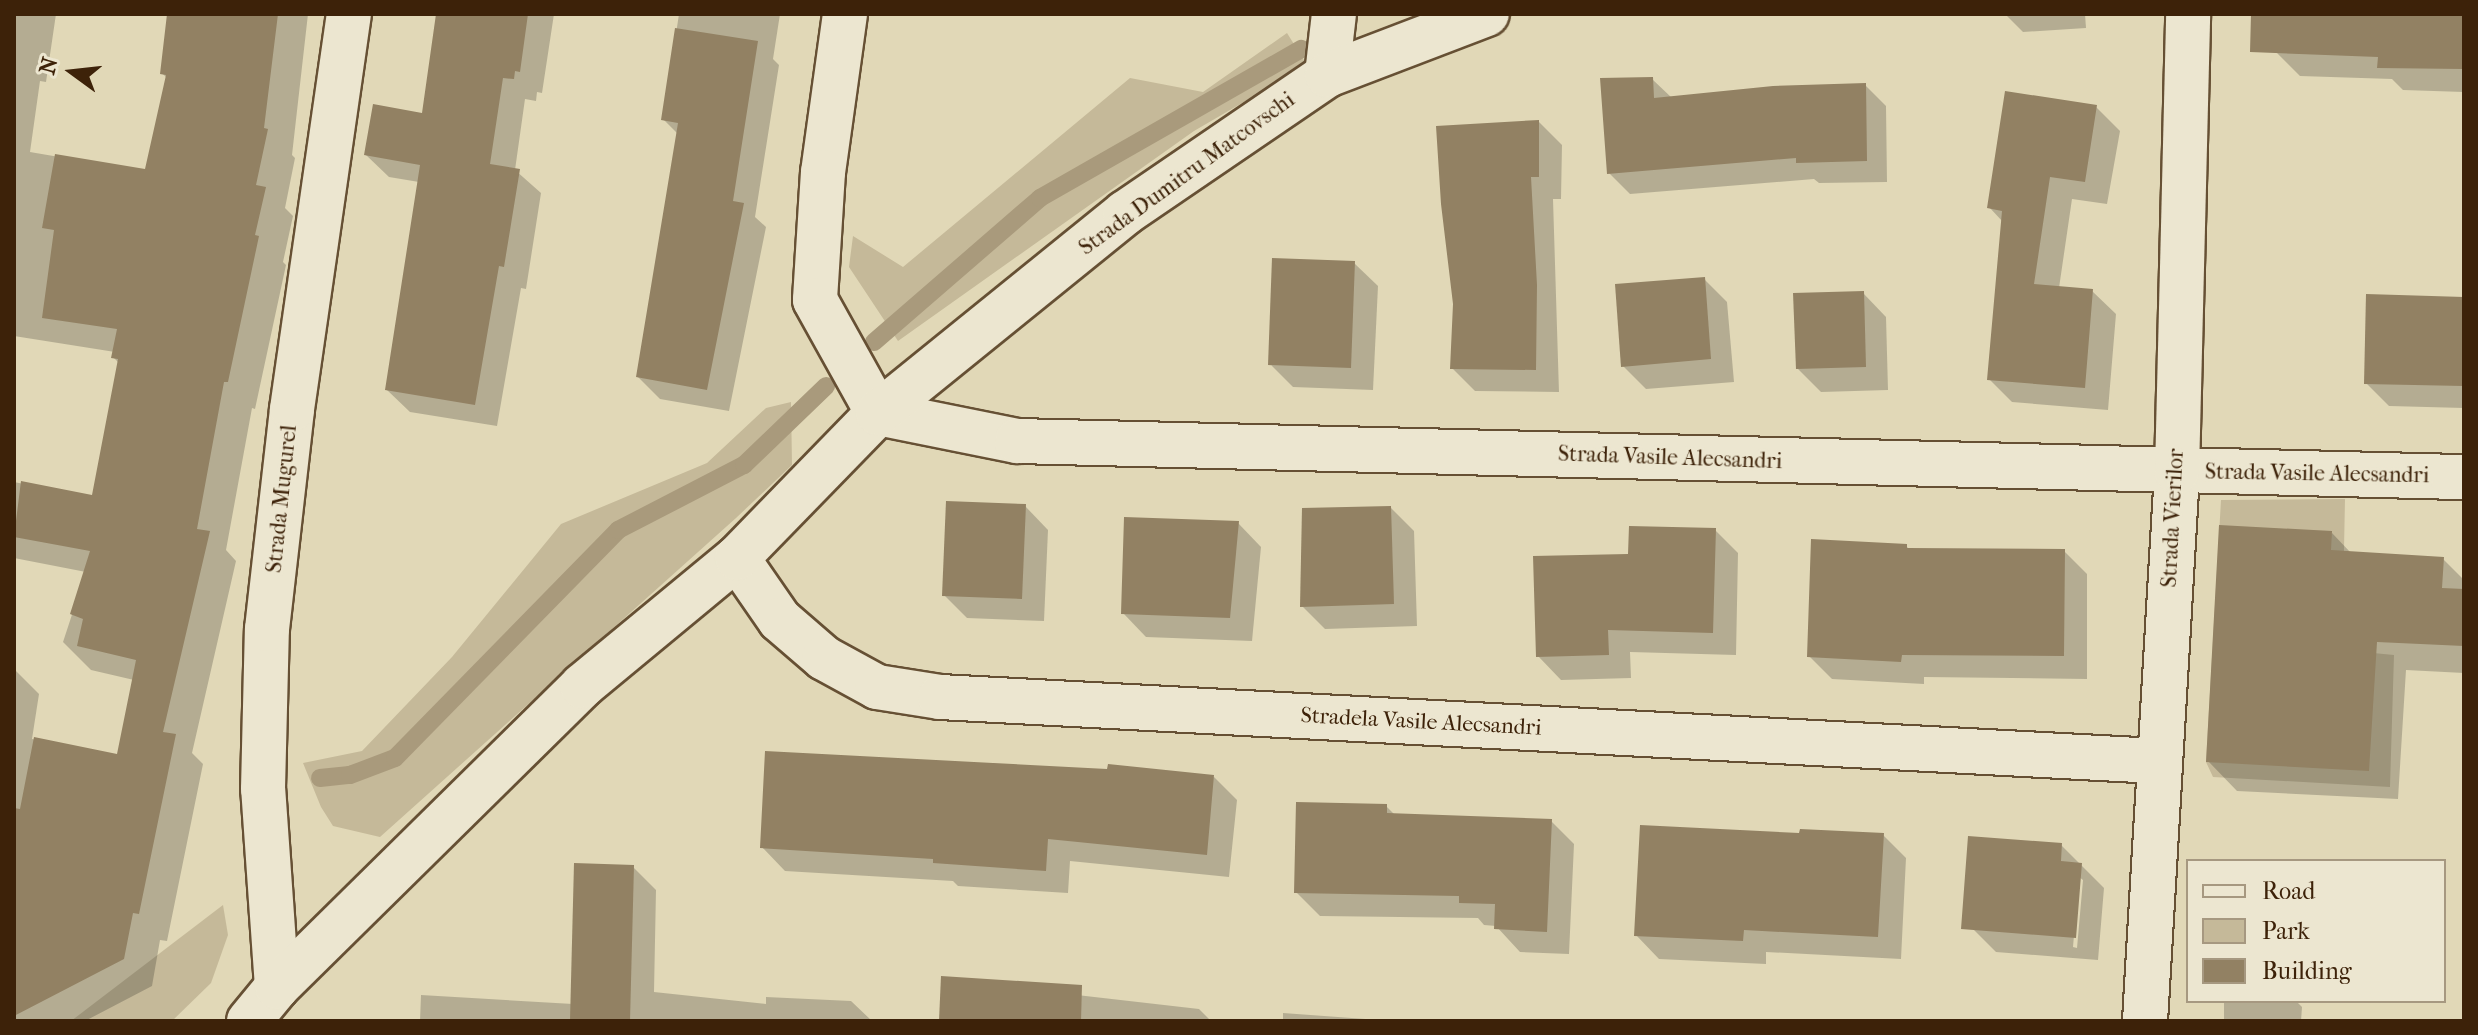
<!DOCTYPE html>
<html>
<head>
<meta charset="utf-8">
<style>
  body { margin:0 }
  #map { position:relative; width:2478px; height:1035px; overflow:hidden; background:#e1d8b7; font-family:"IM FELL French Canon",serif }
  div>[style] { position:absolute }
  .green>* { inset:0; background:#c5b999 }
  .shadow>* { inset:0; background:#0003 }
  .stream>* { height:18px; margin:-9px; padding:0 9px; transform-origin:9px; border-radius:9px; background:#a99a7c }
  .building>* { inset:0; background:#928163 }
  .roads { filter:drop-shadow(2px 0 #665034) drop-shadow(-2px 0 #665034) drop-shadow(0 2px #665034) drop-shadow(0 -2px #665034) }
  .minor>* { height:44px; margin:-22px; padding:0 22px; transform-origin:22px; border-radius:22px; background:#ece6d0 }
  span { translate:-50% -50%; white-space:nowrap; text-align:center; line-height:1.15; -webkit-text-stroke:6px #ece6d0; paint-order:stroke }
  .street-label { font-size:22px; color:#3d2209 }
  .frame { position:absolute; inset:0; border:16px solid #3d2209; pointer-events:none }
  .legend { position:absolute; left:2186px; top:859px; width:260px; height:144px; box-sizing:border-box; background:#ece6d0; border:2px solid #a69880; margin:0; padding:10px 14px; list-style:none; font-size:24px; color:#3d2209 }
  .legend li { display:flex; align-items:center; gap:16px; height:40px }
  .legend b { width:40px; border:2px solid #a69880 }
  .north { position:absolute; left:32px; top:32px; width:80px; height:80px; -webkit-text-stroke:6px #ece6d0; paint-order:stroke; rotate:285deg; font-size:22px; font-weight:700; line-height:32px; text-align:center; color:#3d2209 }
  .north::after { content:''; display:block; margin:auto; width:28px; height:36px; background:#3d2209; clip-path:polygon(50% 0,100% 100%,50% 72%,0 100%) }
</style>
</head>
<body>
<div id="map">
  <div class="green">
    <i style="clip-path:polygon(1287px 33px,1307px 65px,1194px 131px,898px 341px,849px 267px,853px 236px,903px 267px,1130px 78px,1203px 92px)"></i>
    <i style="clip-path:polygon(791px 402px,792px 465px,736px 518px,380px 837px,333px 826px,321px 807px,303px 763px,362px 751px,452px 657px,561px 524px,707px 463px,766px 408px)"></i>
    <i style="clip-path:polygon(2345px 499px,2342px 650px,2394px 655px,2390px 787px,2213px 777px,2206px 762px,2221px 500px)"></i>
    <i style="clip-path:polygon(223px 905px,228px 935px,211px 983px,172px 1021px,71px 1021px)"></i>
  </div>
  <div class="shadow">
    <i style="clip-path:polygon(14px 14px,56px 14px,46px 82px,40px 81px,30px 152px,147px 172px,167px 78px,162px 73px,169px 14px,308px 14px,292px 155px,295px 158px,285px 208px,293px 216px,283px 262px,286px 265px,255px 409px,252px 408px,226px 550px,236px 561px,192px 753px,203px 764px,167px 941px,160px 940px,152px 986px,85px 1021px,14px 1021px,14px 669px,39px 694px,32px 739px,118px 756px,134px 680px,91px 670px,63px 642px,86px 572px,14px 558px,14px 482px,94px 498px,119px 363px,113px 357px,115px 352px,14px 336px)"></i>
    <i style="clip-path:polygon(438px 14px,554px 14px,542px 93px,537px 92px,536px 101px,525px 99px,515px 170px,541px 193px,526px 289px,521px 288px,497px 426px,410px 412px,387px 390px,419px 182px,389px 177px,366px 155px,424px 115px)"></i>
    <i style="clip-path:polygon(679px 14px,780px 14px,773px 59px,779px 65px,755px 217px,766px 227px,729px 411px,660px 399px,638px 377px,678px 134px,663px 119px)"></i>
    <i style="clip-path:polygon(2005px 14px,2085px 14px,2086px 28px,2023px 32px)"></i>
    <i style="clip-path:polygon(2278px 14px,2464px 14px,2464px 92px,2403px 90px,2392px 79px,2300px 76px,2277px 53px)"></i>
    <i style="clip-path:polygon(1652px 79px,1672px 98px,1865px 85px,1886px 106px,1887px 182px,1819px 183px,1814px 179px,1630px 194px,1609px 173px)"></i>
    <i style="clip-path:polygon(2096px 107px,2120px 131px,2107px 204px,2072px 199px,2059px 288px,2092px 291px,2116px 314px,2108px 410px,2012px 402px,1989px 379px,2003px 222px,1989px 207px)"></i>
    <i style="clip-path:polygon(1539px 122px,1562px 145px,1561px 199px,1553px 199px,1559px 392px,1475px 391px,1452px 368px)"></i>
    <i style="clip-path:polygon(1354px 263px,1378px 286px,1373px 390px,1293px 387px,1270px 364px)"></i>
    <i style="clip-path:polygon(1704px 279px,1727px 302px,1734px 382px,1646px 389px,1623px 366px)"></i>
    <i style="clip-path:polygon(1863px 293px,1886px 317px,1888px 390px,1821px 392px,1798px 369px)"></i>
    <i style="clip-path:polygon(2464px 299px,2464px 408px,2389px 406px,2366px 383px)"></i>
    <i style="clip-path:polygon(1025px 506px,1048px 530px,1044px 621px,967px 618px,944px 595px)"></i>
    <i style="clip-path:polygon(1391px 508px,1414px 531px,1417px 626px,1325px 629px,1302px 606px)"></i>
    <i style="clip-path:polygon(1238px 523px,1261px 547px,1252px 641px,1146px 637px,1123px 613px)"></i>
    <i style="clip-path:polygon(1715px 530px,1738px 553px,1736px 655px,1630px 652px,1631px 678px,1561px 680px,1538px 656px,1630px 556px)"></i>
    <i style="clip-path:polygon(2332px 533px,2351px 553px,2443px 559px,2464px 580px,2464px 673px,2406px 670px,2398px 799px,2237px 791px,2208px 761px)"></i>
    <i style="clip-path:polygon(1906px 546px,1910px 550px,2064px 551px,2087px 574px,2087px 679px,1924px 677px,1924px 684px,1832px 679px,1809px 656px)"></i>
    <i style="clip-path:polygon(1214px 777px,1237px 800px,1229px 877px,1070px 861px,1068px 893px,958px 886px,953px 881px,785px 871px,762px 847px)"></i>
    <i style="clip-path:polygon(1386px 806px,1395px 815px,1551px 821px,1574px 844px,1569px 954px,1520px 952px,1496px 926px,1484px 925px,1478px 918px,1320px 916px,1296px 892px)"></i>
    <i style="clip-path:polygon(1801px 835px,1883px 835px,1906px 858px,1901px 959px,1766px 952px,1766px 964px,1659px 959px,1636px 935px)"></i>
    <i style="clip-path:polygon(evenodd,2061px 845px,2104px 888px,2098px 960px,1996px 952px,1973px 929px,2061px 845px,2079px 877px,2083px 880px,2077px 948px,2073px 947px,2079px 877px)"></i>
    <i style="clip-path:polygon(633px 867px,656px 890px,654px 992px,766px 1004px,766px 997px,851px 1001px,872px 1021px,420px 1021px,421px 995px,573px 1004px)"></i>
    <i style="clip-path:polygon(1042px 991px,1199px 1009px,1211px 1021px,941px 1021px)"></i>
    <i style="clip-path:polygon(2224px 1001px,2296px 1001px,2302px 1007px,2301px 1021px,2224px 1021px)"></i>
    <i style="clip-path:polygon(1283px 1013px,1393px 1021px,1283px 1021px)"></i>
  </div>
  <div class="stream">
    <i style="left:874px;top:342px;width:220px;rotate:-40.9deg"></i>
    <i style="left:1040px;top:198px;width:301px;rotate:-29.7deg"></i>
    <i style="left:320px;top:778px;width:30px;rotate:-6deg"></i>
    <i style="left:350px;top:775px;width:48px;rotate:-20.7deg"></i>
    <i style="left:395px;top:758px;width:319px;rotate:-45.6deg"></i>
    <i style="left:618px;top:530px;width:142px;rotate:-27.3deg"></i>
    <i style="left:744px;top:465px;width:114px;rotate:-43.9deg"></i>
  </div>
  <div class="building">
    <i style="clip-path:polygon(167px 14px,278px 14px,264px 128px,268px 129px,256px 185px,266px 187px,255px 235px,259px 236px,228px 382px,224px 382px,197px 529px,210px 531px,163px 732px,176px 734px,139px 914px,133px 913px,124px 959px,14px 1016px,14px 808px,20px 809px,34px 737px,117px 754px,136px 660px,77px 646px,83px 619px,70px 614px,90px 551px,14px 537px,21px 481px,92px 495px,118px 359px,111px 358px,117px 329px,42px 318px,54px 230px,42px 228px,55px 154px,145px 169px,166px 75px,160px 74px)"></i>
    <i style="clip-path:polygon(436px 14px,528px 14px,520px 72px,515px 71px,514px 79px,503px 78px,490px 164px,520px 169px,504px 267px,499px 266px,475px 405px,385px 390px,420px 165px,364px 155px,373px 104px,422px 113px)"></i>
    <i style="clip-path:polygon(2251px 14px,2464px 14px,2464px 69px,2377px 68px,2378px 57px,2250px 52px)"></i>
    <i style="clip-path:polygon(675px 28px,758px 41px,733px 201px,744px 203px,707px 390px,636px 377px,678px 123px,661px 120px)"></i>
    <i style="clip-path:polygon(1653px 77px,1654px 98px,1773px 86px,1866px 83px,1867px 161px,1796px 163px,1796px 158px,1607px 174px,1600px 78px)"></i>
    <i style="clip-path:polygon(2005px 91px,2097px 105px,2085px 182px,2050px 177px,2034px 284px,2093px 289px,2085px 388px,1987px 380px,2002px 211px,1987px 208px)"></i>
    <i style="clip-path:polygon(1539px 120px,1539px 177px,1531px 177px,1537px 285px,1536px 370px,1450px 369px,1453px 304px,1441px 204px,1436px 126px)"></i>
    <i style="clip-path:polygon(1272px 258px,1355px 261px,1351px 368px,1268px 365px)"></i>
    <i style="clip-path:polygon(1705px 277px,1711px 359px,1621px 367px,1615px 284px)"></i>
    <i style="clip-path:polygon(1864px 291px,1866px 367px,1796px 369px,1793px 293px)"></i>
    <i style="clip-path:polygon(2366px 294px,2464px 297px,2464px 386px,2364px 384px)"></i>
    <i style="clip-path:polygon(946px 501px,1026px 504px,1022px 599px,942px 596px)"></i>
    <i style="clip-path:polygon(1391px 506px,1394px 604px,1300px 607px,1302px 508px)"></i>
    <i style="clip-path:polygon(1124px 517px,1239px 521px,1230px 618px,1121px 614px)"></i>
    <i style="clip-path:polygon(2219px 525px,2332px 531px,2331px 550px,2444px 557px,2442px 588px,2464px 589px,2464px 646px,2377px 642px,2369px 771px,2206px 762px)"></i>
    <i style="clip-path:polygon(1629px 526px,1716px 528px,1713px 633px,1608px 630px,1609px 655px,1536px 657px,1533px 556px,1628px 554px)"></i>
    <i style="clip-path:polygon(1811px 539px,1907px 544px,1907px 548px,2065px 549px,2064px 656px,1902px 655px,1901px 662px,1807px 657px)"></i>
    <i style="clip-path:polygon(765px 751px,1107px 769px,1108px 764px,1214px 775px,1207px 855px,1048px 839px,1046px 871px,933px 863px,933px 859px,760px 848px)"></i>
    <i style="clip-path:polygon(1296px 802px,1387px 804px,1387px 813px,1552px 819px,1547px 932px,1494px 929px,1495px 904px,1459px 903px,1459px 896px,1294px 893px)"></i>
    <i style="clip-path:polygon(1640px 825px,1799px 833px,1800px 829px,1884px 833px,1878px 937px,1744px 930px,1743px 941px,1634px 936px)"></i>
    <i style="clip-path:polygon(1968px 836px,2062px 843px,2061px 861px,2082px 863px,2076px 938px,1961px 929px)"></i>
    <i style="clip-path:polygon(574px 863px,634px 865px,630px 1021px,570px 1021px)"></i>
    <i style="clip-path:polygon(941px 976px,1082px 985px,1081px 1021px,939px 1021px)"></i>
  </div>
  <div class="roads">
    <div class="minor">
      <i style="left:845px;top:14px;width:160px;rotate:97.9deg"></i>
      <i style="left:823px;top:172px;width:128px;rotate:93.6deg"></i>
      <i style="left:815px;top:300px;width:129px;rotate:60.9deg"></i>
      <i style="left:1327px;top:75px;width:61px;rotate:-83.5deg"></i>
      <i style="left:878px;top:413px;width:142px;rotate:11.4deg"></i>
      <i style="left:1017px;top:441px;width:1447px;rotate:1.43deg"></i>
      <i style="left:737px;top:558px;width:75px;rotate:55.3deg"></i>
      <i style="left:780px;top:620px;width:58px;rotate:40.8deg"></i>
      <i style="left:824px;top:658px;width:60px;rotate:28.7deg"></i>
      <i style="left:877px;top:687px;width:64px;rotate:9deg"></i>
      <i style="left:940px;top:697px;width:1220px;rotate:3.01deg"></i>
      <i style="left:277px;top:987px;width:198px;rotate:-94deg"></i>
      <i style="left:263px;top:789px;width:160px;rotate:-88.6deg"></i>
      <i style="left:267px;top:629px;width:221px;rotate:-83.5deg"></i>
      <i style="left:292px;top:409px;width:399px;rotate:-81.8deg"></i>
      <i style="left:249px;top:1021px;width:44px;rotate:-50.5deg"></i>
      <i style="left:277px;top:987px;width:429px;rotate:-44.6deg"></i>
      <i style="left:582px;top:686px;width:201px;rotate:-39.6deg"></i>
      <i style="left:737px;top:558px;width:202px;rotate:-45.8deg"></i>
      <i style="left:878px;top:413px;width:318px;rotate:-39deg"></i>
      <i style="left:1125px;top:213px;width:245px;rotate:-34.3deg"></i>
      <i style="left:1327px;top:75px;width:171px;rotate:-20.9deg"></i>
      <i style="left:2145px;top:1021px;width:550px;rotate:-86.66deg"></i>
      <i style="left:2177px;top:472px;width:458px;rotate:-88.6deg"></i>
    </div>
  </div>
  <div class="street-label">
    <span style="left:1187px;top:174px;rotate:-36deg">Strada Dumitru Matcovschi</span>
    <span style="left:1670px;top:458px;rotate:2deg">Strada Vasile Alecsandri</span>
    <span style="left:2317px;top:474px;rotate:1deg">Strada Vasile Alecsandri</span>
    <span style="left:282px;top:499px;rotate:-84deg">Strada Mugurel</span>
    <span style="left:2173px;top:518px;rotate:-87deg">Strada Vierilor</span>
    <span style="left:1421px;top:722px;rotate:3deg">Stradela Vasile Alecsandri</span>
  </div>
  <div class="frame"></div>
  <ul class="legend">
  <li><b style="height:10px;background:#ece6d0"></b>Road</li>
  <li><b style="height:22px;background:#c5b999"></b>Park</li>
  <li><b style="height:22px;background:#928163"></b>Building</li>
  </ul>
  <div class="north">N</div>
</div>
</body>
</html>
